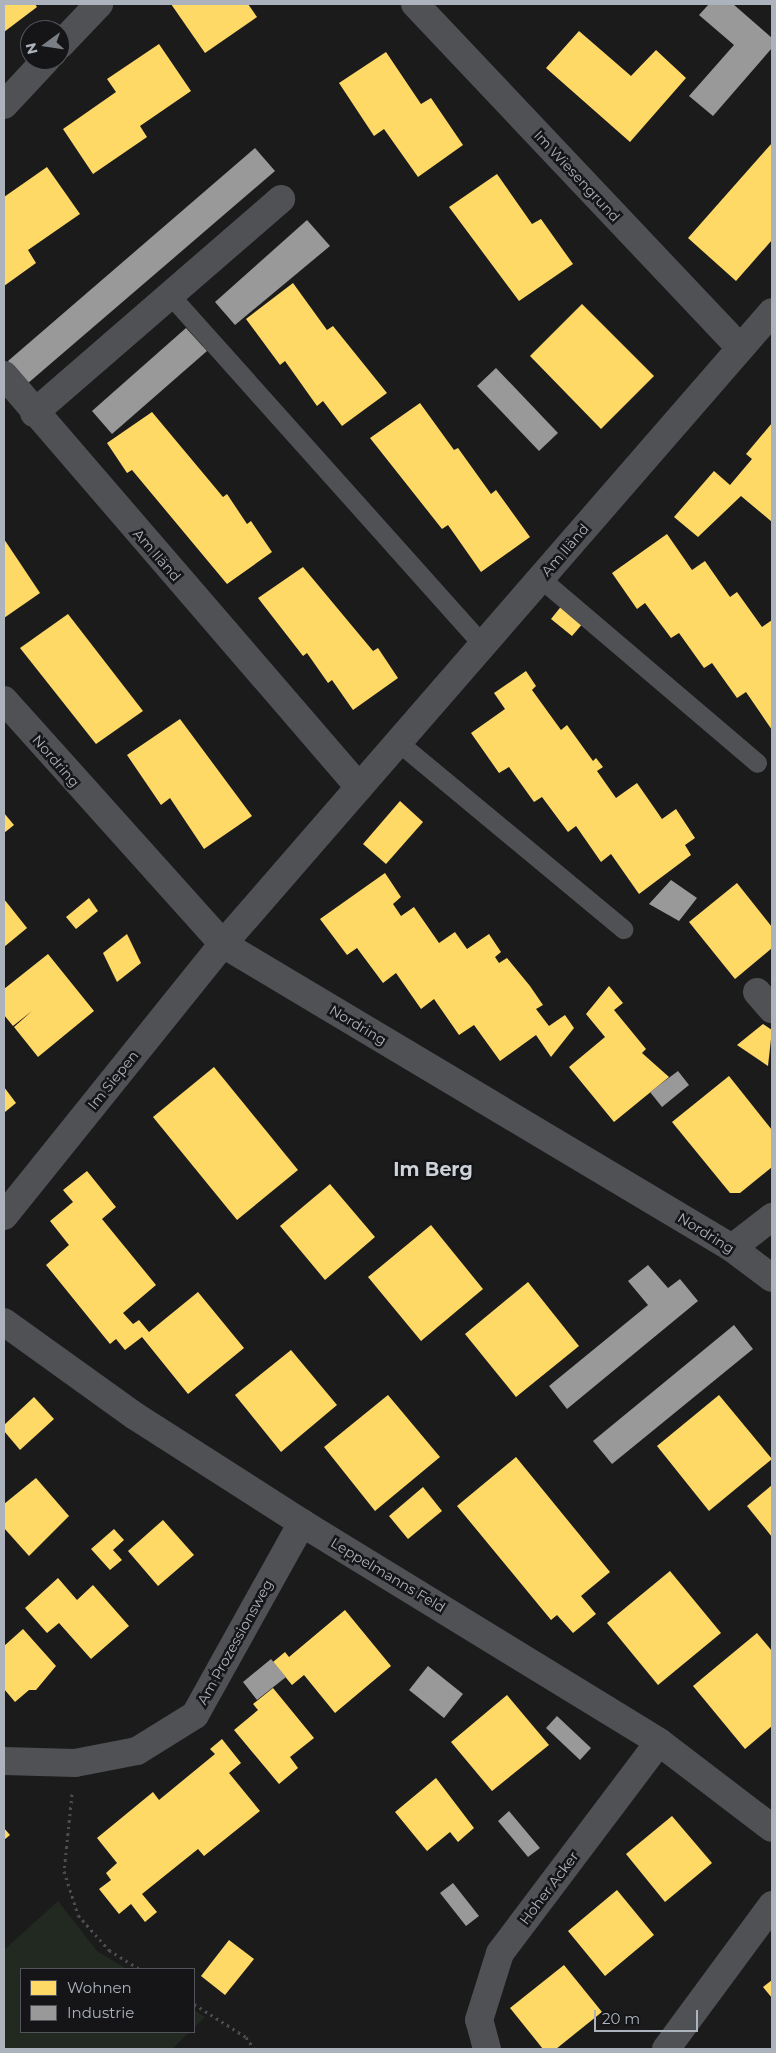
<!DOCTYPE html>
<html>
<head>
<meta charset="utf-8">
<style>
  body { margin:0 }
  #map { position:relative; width:776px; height:2053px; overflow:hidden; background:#1b1b1c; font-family:Montserrat,sans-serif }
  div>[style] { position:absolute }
  .green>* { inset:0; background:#212921 }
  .homes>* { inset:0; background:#ffd966 }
  .industry>* { inset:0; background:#999 }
  .path>* { height:3px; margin-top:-1.5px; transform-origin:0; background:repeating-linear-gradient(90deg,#4b4d4f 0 2.5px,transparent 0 6.5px) }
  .lane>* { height:19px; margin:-9.5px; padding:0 9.5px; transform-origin:9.5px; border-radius:9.5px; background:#4f5155 }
  .street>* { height:28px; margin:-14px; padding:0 14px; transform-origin:14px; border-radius:14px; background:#4f5155 }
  span { translate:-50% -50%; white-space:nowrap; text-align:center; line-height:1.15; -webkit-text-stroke:5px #151518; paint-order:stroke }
  .street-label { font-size:14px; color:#acb3bd }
  .district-label { font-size:19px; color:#ced2d9; font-weight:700 }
  .frame { position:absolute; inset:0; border:5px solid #acb3bd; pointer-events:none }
  .legend { position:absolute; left:20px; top:1968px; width:175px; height:65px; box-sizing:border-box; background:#151518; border:1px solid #51545a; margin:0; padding:6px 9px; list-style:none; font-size:15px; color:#acb3bd }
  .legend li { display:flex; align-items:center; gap:10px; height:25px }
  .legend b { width:25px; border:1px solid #51545a }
  .north { position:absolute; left:20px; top:20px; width:50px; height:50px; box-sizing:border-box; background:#151518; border:1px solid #51545a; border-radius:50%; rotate:256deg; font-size:14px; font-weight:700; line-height:20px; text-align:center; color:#acb3bd }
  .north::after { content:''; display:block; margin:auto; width:18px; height:22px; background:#797e85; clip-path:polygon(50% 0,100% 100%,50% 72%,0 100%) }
  .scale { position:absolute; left:594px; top:2010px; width:104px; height:22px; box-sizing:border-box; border:2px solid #acb3bd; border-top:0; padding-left:6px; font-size:15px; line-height:18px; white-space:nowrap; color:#acb3bd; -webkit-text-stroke:4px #151518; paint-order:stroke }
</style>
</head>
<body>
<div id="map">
  <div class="green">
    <i style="clip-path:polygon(58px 1901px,97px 1951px,127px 1969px,21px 1969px,21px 2032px,190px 2032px,172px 2049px,4px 2049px,4px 1950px)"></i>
    <i style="clip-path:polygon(194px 2010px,205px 2017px,194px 2028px)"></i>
  </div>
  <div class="homes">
    <i style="clip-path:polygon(4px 4px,35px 4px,37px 7px,4px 32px)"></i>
    <i style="clip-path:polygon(171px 4px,248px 4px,257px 17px,205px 53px)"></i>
    <i style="clip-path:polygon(579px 31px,631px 76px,656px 50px,686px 78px,630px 142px,546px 68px)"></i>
    <i style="clip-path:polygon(159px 44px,191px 91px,140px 126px,147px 137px,93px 174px,63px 129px,116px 92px,107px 79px)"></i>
    <i style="clip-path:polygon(386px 52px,421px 104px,431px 98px,463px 145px,418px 177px,384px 129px,374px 136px,339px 83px)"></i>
    <i style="clip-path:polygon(772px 143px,772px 240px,736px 281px,688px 238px)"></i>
    <i style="clip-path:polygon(47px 167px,80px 214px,28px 250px,36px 263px,4px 286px,4px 197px)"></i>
    <i style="clip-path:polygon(497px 174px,532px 224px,541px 219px,573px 264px,519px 301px,449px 207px)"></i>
    <i style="clip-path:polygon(293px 283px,327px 330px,333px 326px,387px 393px,342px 426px,323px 401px,317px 406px,285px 361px,280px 365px,246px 319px)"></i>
    <i style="clip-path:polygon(582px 304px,654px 376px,601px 429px,530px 356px)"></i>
    <i style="clip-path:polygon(420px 403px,454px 450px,458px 448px,491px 494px,496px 490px,530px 537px,481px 572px,448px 525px,442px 529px,370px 438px)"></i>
    <i style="clip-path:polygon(152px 412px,223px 497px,227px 494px,247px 524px,251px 521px,272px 552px,227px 584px,132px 470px,127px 473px,107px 443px)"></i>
    <i style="clip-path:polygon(772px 423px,772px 522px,741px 496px,698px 537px,674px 517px,714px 471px,730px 485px,752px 459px,746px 454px)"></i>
    <i style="clip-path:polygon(667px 534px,692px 570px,705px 561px,730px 597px,737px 592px,762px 627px,772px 620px,772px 730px,746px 692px,737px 698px,712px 663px,704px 668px,679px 633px,671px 638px,645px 603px,637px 609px,612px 573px)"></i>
    <i style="clip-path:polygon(4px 539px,40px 593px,4px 618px)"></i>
    <i style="clip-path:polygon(303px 567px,373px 651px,378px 648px,398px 678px,353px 710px,332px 680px,328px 683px,307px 653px,303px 656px,258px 598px)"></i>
    <i style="clip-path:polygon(563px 604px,584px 622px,572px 636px,551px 619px)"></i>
    <i style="clip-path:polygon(68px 614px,143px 711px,96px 744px,20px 648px)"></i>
    <i style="clip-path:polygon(526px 671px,536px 686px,532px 690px,561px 730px,567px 725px,593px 761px,596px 758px,603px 767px,597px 771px,616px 798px,637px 783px,662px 819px,676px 809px,695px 838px,685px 845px,691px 855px,639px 894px,611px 854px,601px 862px,576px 826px,568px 832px,542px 797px,534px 802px,509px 767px,499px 773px,471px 733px,505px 709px,494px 693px)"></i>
    <i style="clip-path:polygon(180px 719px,252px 816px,204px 849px,170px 798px,161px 805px,127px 755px)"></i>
    <i style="clip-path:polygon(400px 801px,423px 822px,386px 864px,363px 844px)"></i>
    <i style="clip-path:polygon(4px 813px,14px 825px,4px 833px)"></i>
    <i style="clip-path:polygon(385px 873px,401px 897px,393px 904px,401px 916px,414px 907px,439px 943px,455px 932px,467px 949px,489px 934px,501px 952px,495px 957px,499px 963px,507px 958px,530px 986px,543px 1005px,536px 1009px,549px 1026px,565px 1015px,574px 1028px,551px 1057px,536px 1035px,500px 1061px,474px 1025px,459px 1035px,434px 999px,421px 1009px,396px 973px,383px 983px,357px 948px,347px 955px,320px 919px)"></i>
    <i style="clip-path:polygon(737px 883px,772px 927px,772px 948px,735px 979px,689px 922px)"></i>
    <i style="clip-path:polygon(89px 898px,98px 911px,76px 929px,66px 917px)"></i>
    <i style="clip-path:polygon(4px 899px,27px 928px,4px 947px)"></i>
    <i style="clip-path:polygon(127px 934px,141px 963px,117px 982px,103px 953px)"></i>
    <i style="clip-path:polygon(48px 954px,94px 1011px,38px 1057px,14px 1027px,32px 1011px,13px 1026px,4px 1015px,4px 989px)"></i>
    <i style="clip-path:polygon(609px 986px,623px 1003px,614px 1010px,646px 1049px,642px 1053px,669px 1077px,614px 1122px,569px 1067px,605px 1037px,586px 1014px)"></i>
    <i style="clip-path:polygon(763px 1024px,772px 1030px,768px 1066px,737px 1045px)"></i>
    <i style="clip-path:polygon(214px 1067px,298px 1170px,237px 1220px,153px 1117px)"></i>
    <i style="clip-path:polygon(729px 1076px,772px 1130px,772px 1167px,740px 1193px,730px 1193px,672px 1122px)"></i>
    <i style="clip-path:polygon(4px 1087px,16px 1103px,5px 1112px,4px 1112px)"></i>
    <i style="clip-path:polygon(87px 1171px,116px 1207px,102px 1219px,156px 1285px,123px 1313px,133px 1324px,139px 1320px,149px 1332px,198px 1292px,244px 1348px,188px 1394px,142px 1337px,125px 1350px,116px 1339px,110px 1344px,46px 1265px,69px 1245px,50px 1221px,73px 1202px,63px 1190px)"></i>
    <i style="clip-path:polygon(330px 1184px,375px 1237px,325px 1280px,280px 1226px)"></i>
    <i style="clip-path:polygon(431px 1225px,483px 1289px,421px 1341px,368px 1277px)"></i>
    <i style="clip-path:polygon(528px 1282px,579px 1346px,516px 1397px,465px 1334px)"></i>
    <i style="clip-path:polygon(291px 1350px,337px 1405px,281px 1452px,235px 1395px)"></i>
    <i style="clip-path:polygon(388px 1395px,440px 1457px,375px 1511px,324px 1447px)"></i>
    <i style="clip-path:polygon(719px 1395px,772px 1459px,709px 1511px,657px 1446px)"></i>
    <i style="clip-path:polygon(34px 1397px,54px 1419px,20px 1450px,4px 1431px,4px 1425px)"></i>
    <i style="clip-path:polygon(516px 1457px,610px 1572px,581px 1596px,596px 1614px,573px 1633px,557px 1615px,551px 1620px,457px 1506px)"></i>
    <i style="clip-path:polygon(36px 1478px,69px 1516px,29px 1556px,4px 1528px,4px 1504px)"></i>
    <i style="clip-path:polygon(772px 1485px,772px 1537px,747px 1506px)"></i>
    <i style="clip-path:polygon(423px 1487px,442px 1511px,408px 1539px,389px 1516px)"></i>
    <i style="clip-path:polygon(163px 1520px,194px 1555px,158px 1586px,128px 1551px)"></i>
    <i style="clip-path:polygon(114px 1529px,124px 1540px,113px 1550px,122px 1560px,110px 1570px,91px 1549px)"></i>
    <i style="clip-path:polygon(670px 1571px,721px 1633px,658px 1685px,607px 1623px)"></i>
    <i style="clip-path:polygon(58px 1578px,77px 1600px,93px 1585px,129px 1626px,91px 1659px,59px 1623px,47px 1633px,25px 1608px)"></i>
    <i style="clip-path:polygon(345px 1610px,391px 1666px,335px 1713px,304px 1675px,292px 1685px,273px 1662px,285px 1652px,289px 1657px)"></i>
    <i style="clip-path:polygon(23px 1629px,56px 1666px,36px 1690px,29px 1690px,15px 1702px,4px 1689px,4px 1646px)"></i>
    <i style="clip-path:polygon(757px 1633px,772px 1651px,772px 1726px,745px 1749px,693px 1686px)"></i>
    <i style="clip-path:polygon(273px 1688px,314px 1738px,290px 1757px,298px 1768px,279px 1784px,234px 1730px,258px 1710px,253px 1704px)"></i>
    <i style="clip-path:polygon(507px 1695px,549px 1745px,492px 1791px,451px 1742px)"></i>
    <i style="clip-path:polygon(222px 1739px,241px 1763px,229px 1773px,260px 1811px,204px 1856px,198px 1849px,142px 1894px,157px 1912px,145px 1922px,131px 1904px,119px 1914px,99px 1889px,111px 1880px,106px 1873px,117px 1863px,97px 1838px,153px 1792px,159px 1800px,215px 1754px,210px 1749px)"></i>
    <i style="clip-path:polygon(436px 1778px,474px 1828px,458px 1842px,450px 1832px,427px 1851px,395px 1812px)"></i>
    <i style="clip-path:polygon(672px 1816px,712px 1863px,665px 1902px,626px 1854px)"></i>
    <i style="clip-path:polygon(4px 1828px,10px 1835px,4px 1840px)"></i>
    <i style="clip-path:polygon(617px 1890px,654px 1935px,605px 1976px,568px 1931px)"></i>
    <i style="clip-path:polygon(229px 1940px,254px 1959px,225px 1995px,201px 1976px)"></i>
    <i style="clip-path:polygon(564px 1965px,602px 2012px,556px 2049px,543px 2049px,510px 2008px)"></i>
    <i style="clip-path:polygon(772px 1980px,772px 1998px,763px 1987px)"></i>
  </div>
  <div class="industry">
    <i style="clip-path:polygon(709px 4px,733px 4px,772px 38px,772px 48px,713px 116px,689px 96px,734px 45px,699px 15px)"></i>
    <i style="clip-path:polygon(255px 148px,275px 171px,27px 384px,8px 361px)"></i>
    <i style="clip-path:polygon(307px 220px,330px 246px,235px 325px,215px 302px)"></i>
    <i style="clip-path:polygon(186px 328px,207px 351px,112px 434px,92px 411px)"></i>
    <i style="clip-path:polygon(496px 368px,558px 433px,539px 451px,477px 386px)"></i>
    <i style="clip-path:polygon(671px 880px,697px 898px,679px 921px,649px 904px)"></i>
    <i style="clip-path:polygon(678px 1071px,689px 1085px,662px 1107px,650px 1092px)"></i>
    <i style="clip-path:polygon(648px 1265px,668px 1288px,680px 1279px,698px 1301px,567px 1409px,549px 1386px,648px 1305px,628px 1281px)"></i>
    <i style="clip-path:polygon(734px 1325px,753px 1349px,612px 1464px,593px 1441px)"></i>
    <i style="clip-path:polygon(271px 1659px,286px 1677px,257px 1700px,243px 1682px)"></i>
    <i style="clip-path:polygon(428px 1666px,463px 1694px,444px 1718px,409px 1690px)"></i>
    <i style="clip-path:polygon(557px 1716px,591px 1748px,580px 1760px,546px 1728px)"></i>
    <i style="clip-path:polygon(509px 1811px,540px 1848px,528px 1857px,498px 1821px)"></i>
    <i style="clip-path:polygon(453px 1883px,479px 1916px,466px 1926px,440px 1893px)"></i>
  </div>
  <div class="path">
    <i style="left:72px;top:1794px;width:77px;rotate:95.9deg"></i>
    <i style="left:64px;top:1871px;width:46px;rotate:72.3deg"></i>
    <i style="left:78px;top:1915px;width:47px;rotate:48.5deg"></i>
    <i style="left:109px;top:1950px;width:36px;rotate:32deg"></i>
    <i style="left:194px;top:2004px;width:62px;rotate:32.4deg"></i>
    <i style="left:246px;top:2037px;width:14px;rotate:56deg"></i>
  </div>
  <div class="lane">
    <i style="left:170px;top:295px;width:470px;rotate:48.2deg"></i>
    <i style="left:540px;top:578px;width:285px;rotate:40.4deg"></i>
    <i style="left:398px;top:742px;width:293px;rotate:39.7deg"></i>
  </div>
  <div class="street">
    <i style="left:415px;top:4px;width:473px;rotate:46.6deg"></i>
    <i style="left:60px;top:45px;width:57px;rotate:-46.4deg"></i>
    <i style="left:4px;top:105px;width:62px;rotate:-47deg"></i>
    <i style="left:4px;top:375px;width:544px;rotate:49.25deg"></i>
    <i style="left:34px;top:413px;width:327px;rotate:-40.9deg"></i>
    <i style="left:4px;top:700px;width:328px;rotate:48.1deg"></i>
    <i style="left:223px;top:944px;width:593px;rotate:30.85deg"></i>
    <i style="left:732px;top:1248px;width:50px;rotate:36.9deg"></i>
    <i style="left:757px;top:992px;width:23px;rotate:49deg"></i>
    <i style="left:4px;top:1216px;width:349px;rotate:-51.2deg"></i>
    <i style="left:223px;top:944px;width:837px;rotate:-49.02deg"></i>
    <i style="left:732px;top:1248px;width:51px;rotate:-37.8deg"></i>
    <i style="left:4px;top:1322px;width:161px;rotate:35.7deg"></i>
    <i style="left:135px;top:1416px;width:198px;rotate:32.6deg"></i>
    <i style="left:302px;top:1523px;width:419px;rotate:31.5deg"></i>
    <i style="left:659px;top:1742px;width:142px;rotate:37.3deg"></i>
    <i style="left:4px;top:1761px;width:71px;rotate:1.6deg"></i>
    <i style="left:75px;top:1763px;width:63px;rotate:-11deg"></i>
    <i style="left:137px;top:1751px;width:68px;rotate:-31.8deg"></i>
    <i style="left:195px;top:1715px;width:220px;rotate:-60.9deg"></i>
    <i style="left:487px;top:2049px;width:30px;rotate:-105deg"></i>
    <i style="left:479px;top:2020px;width:70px;rotate:-72.6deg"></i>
    <i style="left:500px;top:1953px;width:264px;rotate:-53deg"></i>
    <i style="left:666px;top:2049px;width:179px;rotate:-53.6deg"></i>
  </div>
  <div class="street-label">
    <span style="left:577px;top:176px;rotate:47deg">Im Wiesengrund</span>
    <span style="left:565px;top:550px;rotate:-49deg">Am Iländ</span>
    <span style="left:157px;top:555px;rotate:49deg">Am Iländ</span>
    <span style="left:56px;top:761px;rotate:49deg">Nordring</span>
    <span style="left:358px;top:1025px;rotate:31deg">Nordring</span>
    <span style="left:113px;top:1080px;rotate:-51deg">Im Siepen</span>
    <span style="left:706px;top:1233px;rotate:32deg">Nordring</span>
    <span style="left:388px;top:1575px;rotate:31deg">Leppelmanns Feld</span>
    <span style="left:235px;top:1642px;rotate:-61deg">Am Prozessionsweg</span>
    <span style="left:549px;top:1888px;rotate:-53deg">Hoher Acker</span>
  </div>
  <div class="district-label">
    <span style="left:433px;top:1170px">Im Berg</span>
  </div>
  <div class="frame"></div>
  <ul class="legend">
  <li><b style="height:14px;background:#ffd966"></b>Wohnen</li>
  <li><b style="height:14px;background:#999"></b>Industrie</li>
  </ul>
  <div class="north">N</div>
  <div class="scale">20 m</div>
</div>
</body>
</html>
